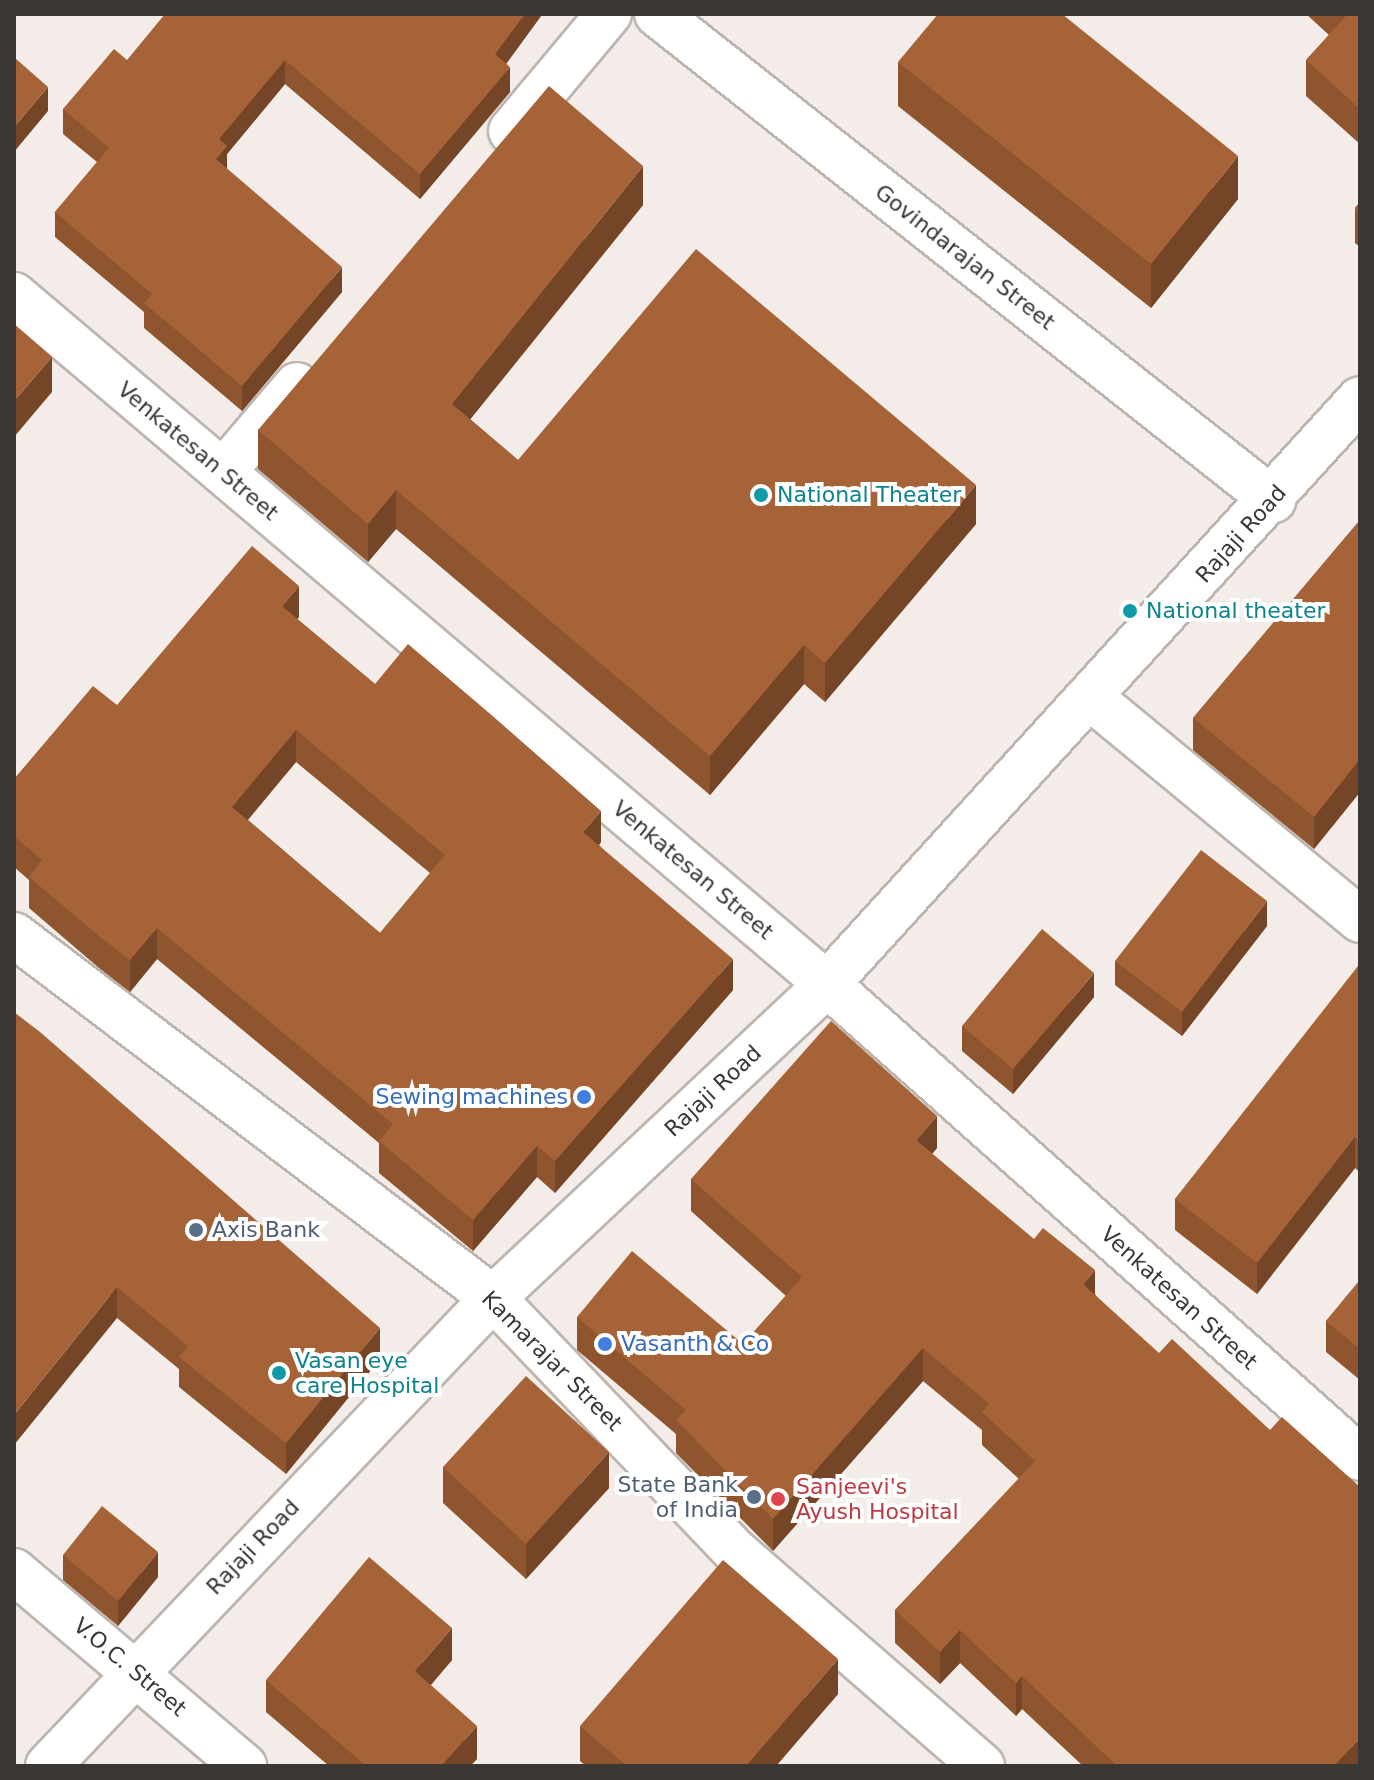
<!DOCTYPE html>
<html>
<head>
<meta charset="utf-8">
<style>
  body { margin:0 }
  #map { position:relative; width:1374px; height:1780px; overflow:hidden; background:#f4ece8; font-family:"DejaVu Sans",sans-serif }
  div>[style] { position:absolute }
  .roads { filter:drop-shadow(2px 0 #bcb5b0) drop-shadow(-2px 0 #bcb5b0) drop-shadow(0 2px #bcb5b0) drop-shadow(0 -2px #bcb5b0) }
  .minor>* { height:44px; margin:-22px; padding:0 22px; transform-origin:22px; border-radius:22px; background:#fff }
  .wall>* { inset:0; background:#8f552f }
  .shaded-wall>* { inset:0; background:#744526 }
  .building>* { inset:0; background:#a66337 }
  .dots>* { width:22px; height:22px; translate:-50% -50%; box-sizing:border-box; border:4px solid #fff; border-radius:50% }
  span { translate:-50% -50%; white-space:nowrap; text-align:center; line-height:1.15; -webkit-text-stroke:8px #fff; paint-order:stroke }
  .street-label { font-size:22px; color:#3a3735 }
  .culture-label { font-size:22px; color:#0d838f }
  .left { translate:0 -50%; text-align:left }
  .shop-label { font-size:22px; color:#366cbe }
  .right { translate:-100% -50%; text-align:right }
  .service-label { font-size:22px; color:#4e5e75 }
  .health-label { font-size:22px; color:#be3a42 }
  .frame { position:absolute; inset:0; border:16px solid #3a3735; pointer-events:none }
</style>
</head>
<body>
<div id="map">
  <div class="roads">
    <div class="minor">
      <i style="left:657px;top:14px;width:785px;rotate:38.27deg"></i>
      <i style="left:511px;top:131px;width:153px;rotate:-50.1deg"></i>
      <i style="left:14px;top:295px;width:1066px;rotate:40.28deg"></i>
      <i style="left:827px;top:984px;width:713px;rotate:41.65deg"></i>
      <i style="left:223px;top:472px;width:114px;rotate:-49.6deg"></i>
      <i style="left:1091px;top:698px;width:349px;rotate:39.5deg"></i>
      <i style="left:14px;top:935px;width:601px;rotate:37.16deg"></i>
      <i style="left:493px;top:1298px;width:352px;rotate:46.3deg"></i>
      <i style="left:736px;top:1552px;width:326px;rotate:41deg"></i>
      <i style="left:14px;top:1571px;width:302px;rotate:40.3deg"></i>
      <i style="left:48px;top:1766px;width:646px;rotate:-46.44deg"></i>
      <i style="left:493px;top:1298px;width:458px;rotate:-43.2deg"></i>
      <i style="left:827px;top:984px;width:791px;rotate:-47.66deg"></i>
    </div>
  </div>
  <div class="wall">
    <i style="clip-path:polygon(541px 14px,541px 16px,506px 64px,510px 92px,420px 199px,285px 84px,227px 154px,227px 169px,342px 292px,242px 411px,144px 328px,144px 312px,55px 237px,55px 212px,97px 162px,63px 134px,63px 109px,127px 60px)"></i>
    <i style="clip-path:polygon(1306px 14px,1360px 14px,1360px 144px,1306px 96px,1306px 60px,1329px 35px)"></i>
    <i style="clip-path:polygon(898px 62px,1238px 199px,1151px 308px,898px 106px)"></i>
    <i style="clip-path:polygon(1360px 202px,1360px 247px,1355px 243px,1355px 208px)"></i>
    <i style="clip-path:polygon(643px 205px,470px 419px,518px 460px,976px 524px,825px 702px,804px 684px,710px 795px,396px 529px,368px 562px,258px 469px,258px 430px)"></i>
    <i style="clip-path:polygon(1360px 520px,1360px 792px,1314px 849px,1193px 750px,1193px 718px)"></i>
    <i style="clip-path:polygon(evenodd,299px 617px,297px 619px,375px 684px,601px 842px,599px 845px,733px 990px,555px 1193px,537px 1177px,473px 1251px,379px 1173px,379px 1143px,157px 959px,130px 992px,99px 968px,29px 908px,29px 880px,14px 867px,14px 779px,117px 705px,299px 617px,296px 762px,430px 873px,380px 933px,248px 820px,296px 762px)"></i>
    <i style="clip-path:polygon(1267px 926px,1182px 1036px,1115px 985px,1115px 961px)"></i>
    <i style="clip-path:polygon(1360px 967px,1360px 1172px,1355px 1168px,1257px 1294px,1175px 1230px,1175px 1199px)"></i>
    <i style="clip-path:polygon(1094px 997px,1013px 1094px,962px 1051px,962px 1026px)"></i>
    <i style="clip-path:polygon(14px 1012px,380px 1359px,286px 1474px,179px 1387px,179px 1369px,117px 1318px)"></i>
    <i style="clip-path:polygon(937px 1148px,932px 1154px,1095px 1294px,1360px 1766px,1083px 1766px,1022px 1709px,1016px 1716px,960px 1663px,940px 1684px,895px 1643px,895px 1610px,1019px 1479px,982px 1445px,982px 1430px,923px 1381px,773px 1551px,676px 1453px,676px 1434px,577px 1350px,577px 1317px,743px 1344px,786px 1296px,691px 1211px,691px 1179px)"></i>
    <i style="clip-path:polygon(1360px 1280px,1360px 1380px,1326px 1352px,1326px 1321px)"></i>
    <i style="clip-path:polygon(443px 1467px,609px 1488px,526px 1579px,443px 1503px)"></i>
    <i style="clip-path:polygon(63px 1555px,158px 1577px,118px 1626px,63px 1580px)"></i>
    <i style="clip-path:polygon(452px 1660px,430px 1685px,477px 1759px,470px 1766px,329px 1766px,266px 1712px,266px 1680px)"></i>
    <i style="clip-path:polygon(838px 1694px,776px 1766px,586px 1766px,580px 1761px,580px 1726px)"></i>
  </div>
  <div class="shaded-wall">
    <i style="clip-path:polygon(525px 14px,541px 14px,541px 16px,495px 79px,495px 54px)"></i>
    <i style="clip-path:polygon(285px 60px,285px 84px,227px 154px,227px 170px,216px 159px,219px 139px)"></i>
    <i style="clip-path:polygon(510px 67px,510px 92px,420px 199px,420px 174px)"></i>
    <i style="clip-path:polygon(48px 87px,48px 111px,14px 152px,14px 127px)"></i>
    <i style="clip-path:polygon(1238px 156px,1238px 199px,1151px 308px,1151px 264px)"></i>
    <i style="clip-path:polygon(643px 166px,643px 205px,452px 442px,452px 404px)"></i>
    <i style="clip-path:polygon(342px 267px,342px 292px,242px 411px,242px 386px)"></i>
    <i style="clip-path:polygon(52px 357px,52px 392px,14px 437px,14px 401px)"></i>
    <i style="clip-path:polygon(976px 485px,976px 524px,825px 702px,825px 663px)"></i>
    <i style="clip-path:polygon(396px 490px,396px 529px,368px 562px,368px 524px)"></i>
    <i style="clip-path:polygon(299px 586px,299px 617px,282px 637px,282px 606px)"></i>
    <i style="clip-path:polygon(804px 645px,804px 684px,710px 795px,710px 756px)"></i>
    <i style="clip-path:polygon(296px 730px,296px 762px,232px 838px,232px 807px)"></i>
    <i style="clip-path:polygon(1360px 759px,1360px 792px,1314px 849px,1314px 817px)"></i>
    <i style="clip-path:polygon(601px 811px,601px 842px,583px 863px,583px 832px)"></i>
    <i style="clip-path:polygon(1267px 901px,1267px 926px,1182px 1036px,1182px 1012px)"></i>
    <i style="clip-path:polygon(157px 928px,157px 959px,130px 992px,130px 960px)"></i>
    <i style="clip-path:polygon(733px 959px,733px 990px,555px 1193px,555px 1161px)"></i>
    <i style="clip-path:polygon(1094px 973px,1094px 997px,1013px 1094px,1013px 1069px)"></i>
    <i style="clip-path:polygon(937px 1116px,937px 1148px,916px 1172px,916px 1140px)"></i>
    <i style="clip-path:polygon(1355px 1137px,1355px 1168px,1257px 1294px,1257px 1263px)"></i>
    <i style="clip-path:polygon(537px 1146px,537px 1177px,473px 1251px,473px 1220px)"></i>
    <i style="clip-path:polygon(1095px 1270px,1095px 1303px,1083px 1284px)"></i>
    <i style="clip-path:polygon(117px 1287px,117px 1318px,14px 1445px,14px 1415px)"></i>
    <i style="clip-path:polygon(380px 1328px,380px 1359px,286px 1474px,286px 1443px)"></i>
    <i style="clip-path:polygon(923px 1348px,923px 1381px,773px 1551px,773px 1519px)"></i>
    <i style="clip-path:polygon(609px 1452px,609px 1488px,526px 1579px,526px 1544px)"></i>
    <i style="clip-path:polygon(158px 1552px,158px 1577px,118px 1626px,118px 1601px)"></i>
    <i style="clip-path:polygon(452px 1628px,452px 1660px,415px 1704px,415px 1671px)"></i>
    <i style="clip-path:polygon(960px 1630px,960px 1663px,940px 1684px,940px 1652px)"></i>
    <i style="clip-path:polygon(838px 1659px,838px 1694px,776px 1766px,746px 1766px)"></i>
    <i style="clip-path:polygon(1022px 1676px,1022px 1709px,1016px 1716px,1016px 1683px)"></i>
    <i style="clip-path:polygon(477px 1726px,477px 1759px,470px 1766px,441px 1766px)"></i>
    <i style="clip-path:polygon(1360px 1738px,1360px 1766px,1334px 1766px)"></i>
  </div>
  <div class="building">
    <i style="clip-path:polygon(165px 14px,525px 14px,495px 54px,510px 67px,420px 174px,285px 60px,219px 139px,227px 146px,216px 159px,342px 267px,242px 386px,144px 303px,152px 294px,55px 212px,109px 148px,63px 109px,114px 49px,127px 60px)"></i>
    <i style="clip-path:polygon(938px 14px,1062px 14px,1238px 156px,1151px 264px,898px 62px)"></i>
    <i style="clip-path:polygon(1344px 14px,1360px 14px,1360px 109px,1306px 60px,1346px 16px)"></i>
    <i style="clip-path:polygon(15px 58px,48px 87px,14px 127px,14px 59px)"></i>
    <i style="clip-path:polygon(549px 86px,643px 166px,452px 404px,518px 460px,696px 249px,976px 485px,825px 663px,804px 645px,710px 756px,396px 490px,368px 524px,258px 430px)"></i>
    <i style="clip-path:polygon(1360px 202px,1360px 212px,1355px 208px)"></i>
    <i style="clip-path:polygon(14px 324px,52px 357px,14px 401px)"></i>
    <i style="clip-path:polygon(1360px 520px,1360px 759px,1314px 817px,1193px 718px)"></i>
    <i style="clip-path:polygon(evenodd,252px 546px,299px 586px,282px 606px,375px 684px,408px 644px,488px 712px,601px 811px,583px 832px,733px 959px,555px 1161px,537px 1146px,473px 1220px,379px 1141px,393px 1124px,157px 928px,130px 960px,99px 936px,29px 877px,42px 860px,14px 836px,14px 779px,93px 686px,117px 705px,252px 546px,296px 730px,445px 855px,380px 933px,232px 807px,296px 730px)"></i>
    <i style="clip-path:polygon(1201px 850px,1267px 901px,1182px 1012px,1115px 961px)"></i>
    <i style="clip-path:polygon(1042px 929px,1094px 973px,1013px 1069px,962px 1026px)"></i>
    <i style="clip-path:polygon(1358px 966px,1360px 967px,1360px 1141px,1355px 1137px,1257px 1263px,1175px 1199px)"></i>
    <i style="clip-path:polygon(14px 1012px,40px 1032px,380px 1328px,286px 1443px,179px 1357px,188px 1346px,117px 1287px,14px 1415px)"></i>
    <i style="clip-path:polygon(831px 1021px,937px 1116px,916px 1140px,1034px 1239px,1043px 1228px,1095px 1270px,1083px 1284px,1159px 1353px,1172px 1339px,1270px 1430px,1282px 1417px,1360px 1487px,1360px 1738px,1334px 1766px,1117px 1766px,1022px 1676px,1016px 1683px,960px 1630px,940px 1652px,895px 1610px,1035px 1461px,982px 1412px,989px 1404px,923px 1348px,773px 1519px,676px 1420px,686px 1410px,577px 1317px,632px 1251px,743px 1344px,802px 1277px,691px 1179px)"></i>
    <i style="clip-path:polygon(1360px 1280px,1360px 1349px,1326px 1321px)"></i>
    <i style="clip-path:polygon(526px 1376px,609px 1452px,526px 1544px,443px 1467px)"></i>
    <i style="clip-path:polygon(102px 1506px,158px 1552px,118px 1601px,63px 1555px)"></i>
    <i style="clip-path:polygon(369px 1557px,452px 1628px,415px 1671px,477px 1726px,441px 1766px,366px 1766px,266px 1680px)"></i>
    <i style="clip-path:polygon(723px 1560px,838px 1659px,746px 1766px,627px 1766px,580px 1726px)"></i>
  </div>
  <div class="dots">
    <i style="left:761px;top:495px;background:#0f9aa8"></i>
    <i style="left:1130px;top:611px;background:#0f9aa8"></i>
    <i style="left:584px;top:1097px;background:#3f7fe0"></i>
    <i style="left:196px;top:1230px;background:#5c6f8a"></i>
    <i style="left:605px;top:1344px;background:#3f7fe0"></i>
    <i style="left:279px;top:1373px;background:#0f9aa8"></i>
    <i style="left:754px;top:1497px;background:#5c6f8a"></i>
    <i style="left:778px;top:1499px;background:#e0444e"></i>
  </div>
  <div class="street-label">
    <span style="left:965px;top:257px;rotate:38deg">Govindarajan Street</span>
    <span style="left:198px;top:451px;rotate:40deg">Venkatesan Street</span>
    <span style="left:1241px;top:534px;rotate:-48deg">Rajaji Road</span>
    <span style="left:693px;top:870px;rotate:40deg">Venkatesan Street</span>
    <span style="left:713px;top:1091px;rotate:-43deg">Rajaji Road</span>
    <span style="left:1179px;top:1298px;rotate:42deg">Venkatesan Street</span>
    <span style="left:552px;top:1361px;rotate:45deg">Kamarajar Street</span>
    <span style="left:253px;top:1547px;rotate:-46deg">Rajaji Road</span>
    <span style="left:130px;top:1667px;rotate:40deg">V.O.C. Street</span>
  </div>
  <div class="culture-label">
    <span class="left" style="left:777px;top:495px">National Theater</span>
    <span class="left" style="left:1146px;top:611px">National theater</span>
    <span class="left" style="left:295px;top:1373px">Vasan eye<br>care Hospital</span>
  </div>
  <div class="shop-label">
    <span class="right" style="left:568px;top:1097px">Sewing machines</span>
    <span class="left" style="left:621px;top:1344px">Vasanth &amp; Co</span>
  </div>
  <div class="service-label">
    <span class="left" style="left:212px;top:1230px">Axis Bank</span>
    <span class="right" style="left:738px;top:1497px">State Bank<br>of India</span>
  </div>
  <div class="health-label">
    <span class="left" style="left:796px;top:1499px">Sanjeevi's<br>Ayush Hospital</span>
  </div>
  <div class="frame"></div>
</div>
</body>
</html>
